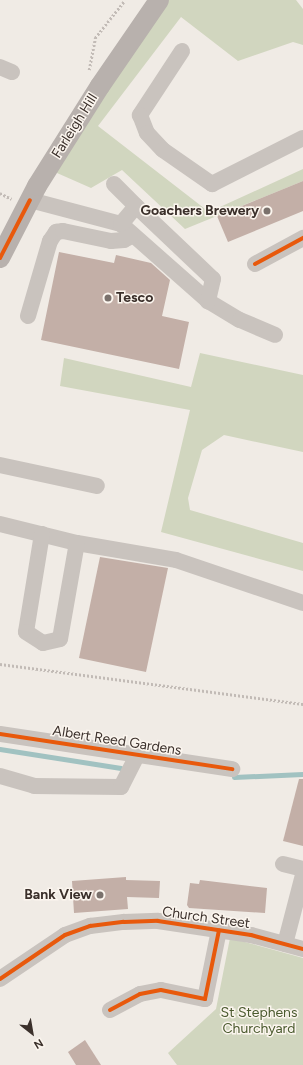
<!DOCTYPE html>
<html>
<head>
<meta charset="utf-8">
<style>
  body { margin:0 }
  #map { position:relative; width:303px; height:1065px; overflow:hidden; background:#f0ebe5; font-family:Figtree,sans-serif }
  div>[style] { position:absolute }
  .green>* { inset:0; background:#d1d6bf }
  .stream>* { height:4.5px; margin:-2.25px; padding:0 2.25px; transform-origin:2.25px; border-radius:2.25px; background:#a1c2c1 }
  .building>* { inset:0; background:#c3afa7 }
  .path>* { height:2.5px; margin-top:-1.25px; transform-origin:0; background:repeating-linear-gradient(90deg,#c2bbb6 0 2px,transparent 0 4px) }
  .minor>* { height:16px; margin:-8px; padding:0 8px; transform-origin:8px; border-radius:8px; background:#c9c3be }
  .major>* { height:20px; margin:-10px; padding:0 10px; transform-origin:10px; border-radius:10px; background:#b8b1ad }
  .cycleway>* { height:4px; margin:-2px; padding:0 2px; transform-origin:2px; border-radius:2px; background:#e8590c }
  .dots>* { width:11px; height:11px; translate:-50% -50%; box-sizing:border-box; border:2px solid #fbf5ee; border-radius:50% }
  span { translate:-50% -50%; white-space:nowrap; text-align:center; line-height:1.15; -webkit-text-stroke:3px #fbf5ee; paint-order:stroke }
  .street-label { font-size:14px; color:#3b302b }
  .poi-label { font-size:14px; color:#3b302b; font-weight:700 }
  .right { translate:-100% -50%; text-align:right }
  .left { translate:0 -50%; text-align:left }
  .park-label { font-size:14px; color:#4a5a2e }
  .north { position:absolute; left:12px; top:1013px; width:40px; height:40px; -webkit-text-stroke:3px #fbf5ee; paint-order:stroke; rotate:149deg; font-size:11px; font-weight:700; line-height:16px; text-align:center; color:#3b302b }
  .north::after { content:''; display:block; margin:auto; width:14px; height:18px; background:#3b302b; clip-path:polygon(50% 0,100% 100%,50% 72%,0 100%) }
</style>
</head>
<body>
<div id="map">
  <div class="green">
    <i style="clip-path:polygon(167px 0,296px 0,303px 9px,303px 45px,293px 42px,238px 61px,181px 17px,98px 126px,209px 212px,303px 169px,303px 181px,185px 229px,122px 170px,91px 188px,57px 173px,56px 166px)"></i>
    <i style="clip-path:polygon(200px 353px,303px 375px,303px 452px,224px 435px,202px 450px,188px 498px,190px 510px,303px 543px,303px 571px,161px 532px,190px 410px,60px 386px,64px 358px,191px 387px)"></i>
    <i style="clip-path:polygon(230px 938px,303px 958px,303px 1065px,177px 1065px,168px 1053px,216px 1009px)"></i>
  </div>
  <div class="stream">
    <i style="left:0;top:749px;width:122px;rotate:8.9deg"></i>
    <i style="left:234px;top:777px;width:69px;rotate:-2.5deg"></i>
  </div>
  <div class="building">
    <i style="clip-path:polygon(303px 181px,303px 211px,228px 242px,217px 216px)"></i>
    <i style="clip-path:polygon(59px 252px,114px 263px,116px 255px,151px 263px,170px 280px,162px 316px,189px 322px,179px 369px,41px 340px)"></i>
    <i style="clip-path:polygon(100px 557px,168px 568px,146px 672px,79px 658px)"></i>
    <i style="clip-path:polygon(299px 779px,303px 779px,303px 846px,283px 841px)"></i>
    <i style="clip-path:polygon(126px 877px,126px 880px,160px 881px,159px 898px,127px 897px,128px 909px,74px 913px,72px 881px)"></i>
    <i style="clip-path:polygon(200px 880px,267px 888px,265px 913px,189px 908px,187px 905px,190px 883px,199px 884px)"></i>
    <i style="clip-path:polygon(85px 1040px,101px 1065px,76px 1065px,68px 1052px)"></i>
  </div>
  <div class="path">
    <i style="left:89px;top:70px;width:33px;rotate:-79deg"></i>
    <i style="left:95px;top:38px;width:48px;rotate:-51.7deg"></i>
    <i style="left:0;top:193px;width:13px;rotate:27deg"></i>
    <i style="left:0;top:664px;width:306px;rotate:7.5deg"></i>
  </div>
  <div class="minor">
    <i style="left:182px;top:51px;width:77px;rotate:123.3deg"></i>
    <i style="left:140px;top:115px;width:19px;rotate:69deg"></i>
    <i style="left:147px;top:133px;width:23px;rotate:47deg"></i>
    <i style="left:163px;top:150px;width:60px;rotate:34.8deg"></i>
    <i style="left:212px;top:184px;width:102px;rotate:-26.8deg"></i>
    <i style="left:0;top:67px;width:13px;rotate:23deg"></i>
    <i style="left:114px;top:184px;width:31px;rotate:45deg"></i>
    <i style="left:30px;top:200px;width:94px;rotate:14.8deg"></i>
    <i style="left:121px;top:224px;width:116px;rotate:41.5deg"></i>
    <i style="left:208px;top:301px;width:37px;rotate:31deg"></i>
    <i style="left:240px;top:320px;width:38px;rotate:23deg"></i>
    <i style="left:121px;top:224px;width:23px;rotate:-50deg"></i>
    <i style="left:136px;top:206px;width:106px;rotate:43.5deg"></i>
    <i style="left:213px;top:279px;width:23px;rotate:103deg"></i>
    <i style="left:255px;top:264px;width:55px;rotate:-28.4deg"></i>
    <i style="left:28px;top:316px;width:78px;rotate:-73.7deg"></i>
    <i style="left:50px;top:241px;width:11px;rotate:-56deg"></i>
    <i style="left:56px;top:232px;width:7px;rotate:-8deg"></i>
    <i style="left:63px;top:231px;width:49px;rotate:11.8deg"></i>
    <i style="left:111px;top:241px;width:13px;rotate:-4deg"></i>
    <i style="left:124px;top:240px;width:10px;rotate:-29deg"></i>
    <i style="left:0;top:465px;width:99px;rotate:12.2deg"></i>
    <i style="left:0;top:524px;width:79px;rotate:13.9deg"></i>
    <i style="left:77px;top:543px;width:100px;rotate:9.7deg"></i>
    <i style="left:176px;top:560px;width:134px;rotate:18.7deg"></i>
    <i style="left:42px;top:534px;width:99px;rotate:99.3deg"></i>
    <i style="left:26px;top:632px;width:20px;rotate:33deg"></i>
    <i style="left:43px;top:643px;width:17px;rotate:-13deg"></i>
    <i style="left:60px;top:639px;width:97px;rotate:-80deg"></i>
    <i style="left:0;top:734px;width:235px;rotate:8.6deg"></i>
    <i style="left:0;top:776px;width:35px;rotate:16deg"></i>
    <i style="left:34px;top:786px;width:87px;rotate:0.7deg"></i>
    <i style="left:121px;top:787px;width:38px;rotate:-63deg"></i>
    <i style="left:283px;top:864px;width:21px;rotate:14deg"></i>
    <i style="left:285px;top:944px;width:71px;rotate:-75.4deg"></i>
    <i style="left:0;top:979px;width:78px;rotate:-34.1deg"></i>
    <i style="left:65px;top:935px;width:27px;rotate:-20deg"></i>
    <i style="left:90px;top:926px;width:34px;rotate:-7deg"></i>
    <i style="left:124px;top:922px;width:34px;rotate:-2deg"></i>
    <i style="left:158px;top:921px;width:94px;rotate:8.6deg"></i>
    <i style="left:251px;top:935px;width:54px;rotate:15.1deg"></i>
    <i style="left:110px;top:1010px;width:34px;rotate:-28deg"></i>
    <i style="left:140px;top:994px;width:21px;rotate:-11deg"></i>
    <i style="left:161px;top:990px;width:45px;rotate:11.6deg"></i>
    <i style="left:205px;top:999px;width:70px;rotate:-78.5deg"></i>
  </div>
  <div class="major">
    <i style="left:0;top:258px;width:81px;rotate:-62.8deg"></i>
    <i style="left:37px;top:186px;width:118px;rotate:-57.8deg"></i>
    <i style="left:100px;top:86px;width:104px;rotate:-55.5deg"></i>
  </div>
  <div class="cycleway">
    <i style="left:0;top:258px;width:65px;rotate:-62.7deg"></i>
    <i style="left:255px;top:264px;width:55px;rotate:-28.4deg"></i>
    <i style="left:0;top:734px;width:235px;rotate:8.6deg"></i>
    <i style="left:0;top:979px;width:78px;rotate:-34.1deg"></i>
    <i style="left:65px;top:935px;width:27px;rotate:-20deg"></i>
    <i style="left:90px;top:926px;width:34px;rotate:-7deg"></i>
    <i style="left:124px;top:922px;width:34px;rotate:-2deg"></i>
    <i style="left:158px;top:921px;width:94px;rotate:8.6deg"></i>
    <i style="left:251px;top:935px;width:54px;rotate:15.1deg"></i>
    <i style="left:110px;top:1010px;width:34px;rotate:-28deg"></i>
    <i style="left:140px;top:994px;width:21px;rotate:-11deg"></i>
    <i style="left:161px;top:990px;width:45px;rotate:11.6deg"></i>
    <i style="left:205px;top:999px;width:70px;rotate:-78.5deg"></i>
  </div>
  <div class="dots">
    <i style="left:267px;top:211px;background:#7a716c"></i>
    <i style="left:108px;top:298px;background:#7a716c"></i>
    <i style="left:100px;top:895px;background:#7a716c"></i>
  </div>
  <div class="street-label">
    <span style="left:75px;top:126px;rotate:-58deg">Farleigh Hill</span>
    <span style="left:117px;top:741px;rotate:9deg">Albert Reed Gardens</span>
    <span style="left:206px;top:918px;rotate:8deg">Church Street</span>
  </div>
  <div class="poi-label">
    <span class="right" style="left:259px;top:211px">Goachers Brewery</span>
    <span class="left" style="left:116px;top:298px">Tesco</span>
    <span class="right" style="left:92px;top:895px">Bank View</span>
  </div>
  <div class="park-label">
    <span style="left:259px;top:1021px">St Stephens<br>Churchyard</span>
  </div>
  <div class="north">N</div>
</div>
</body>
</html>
